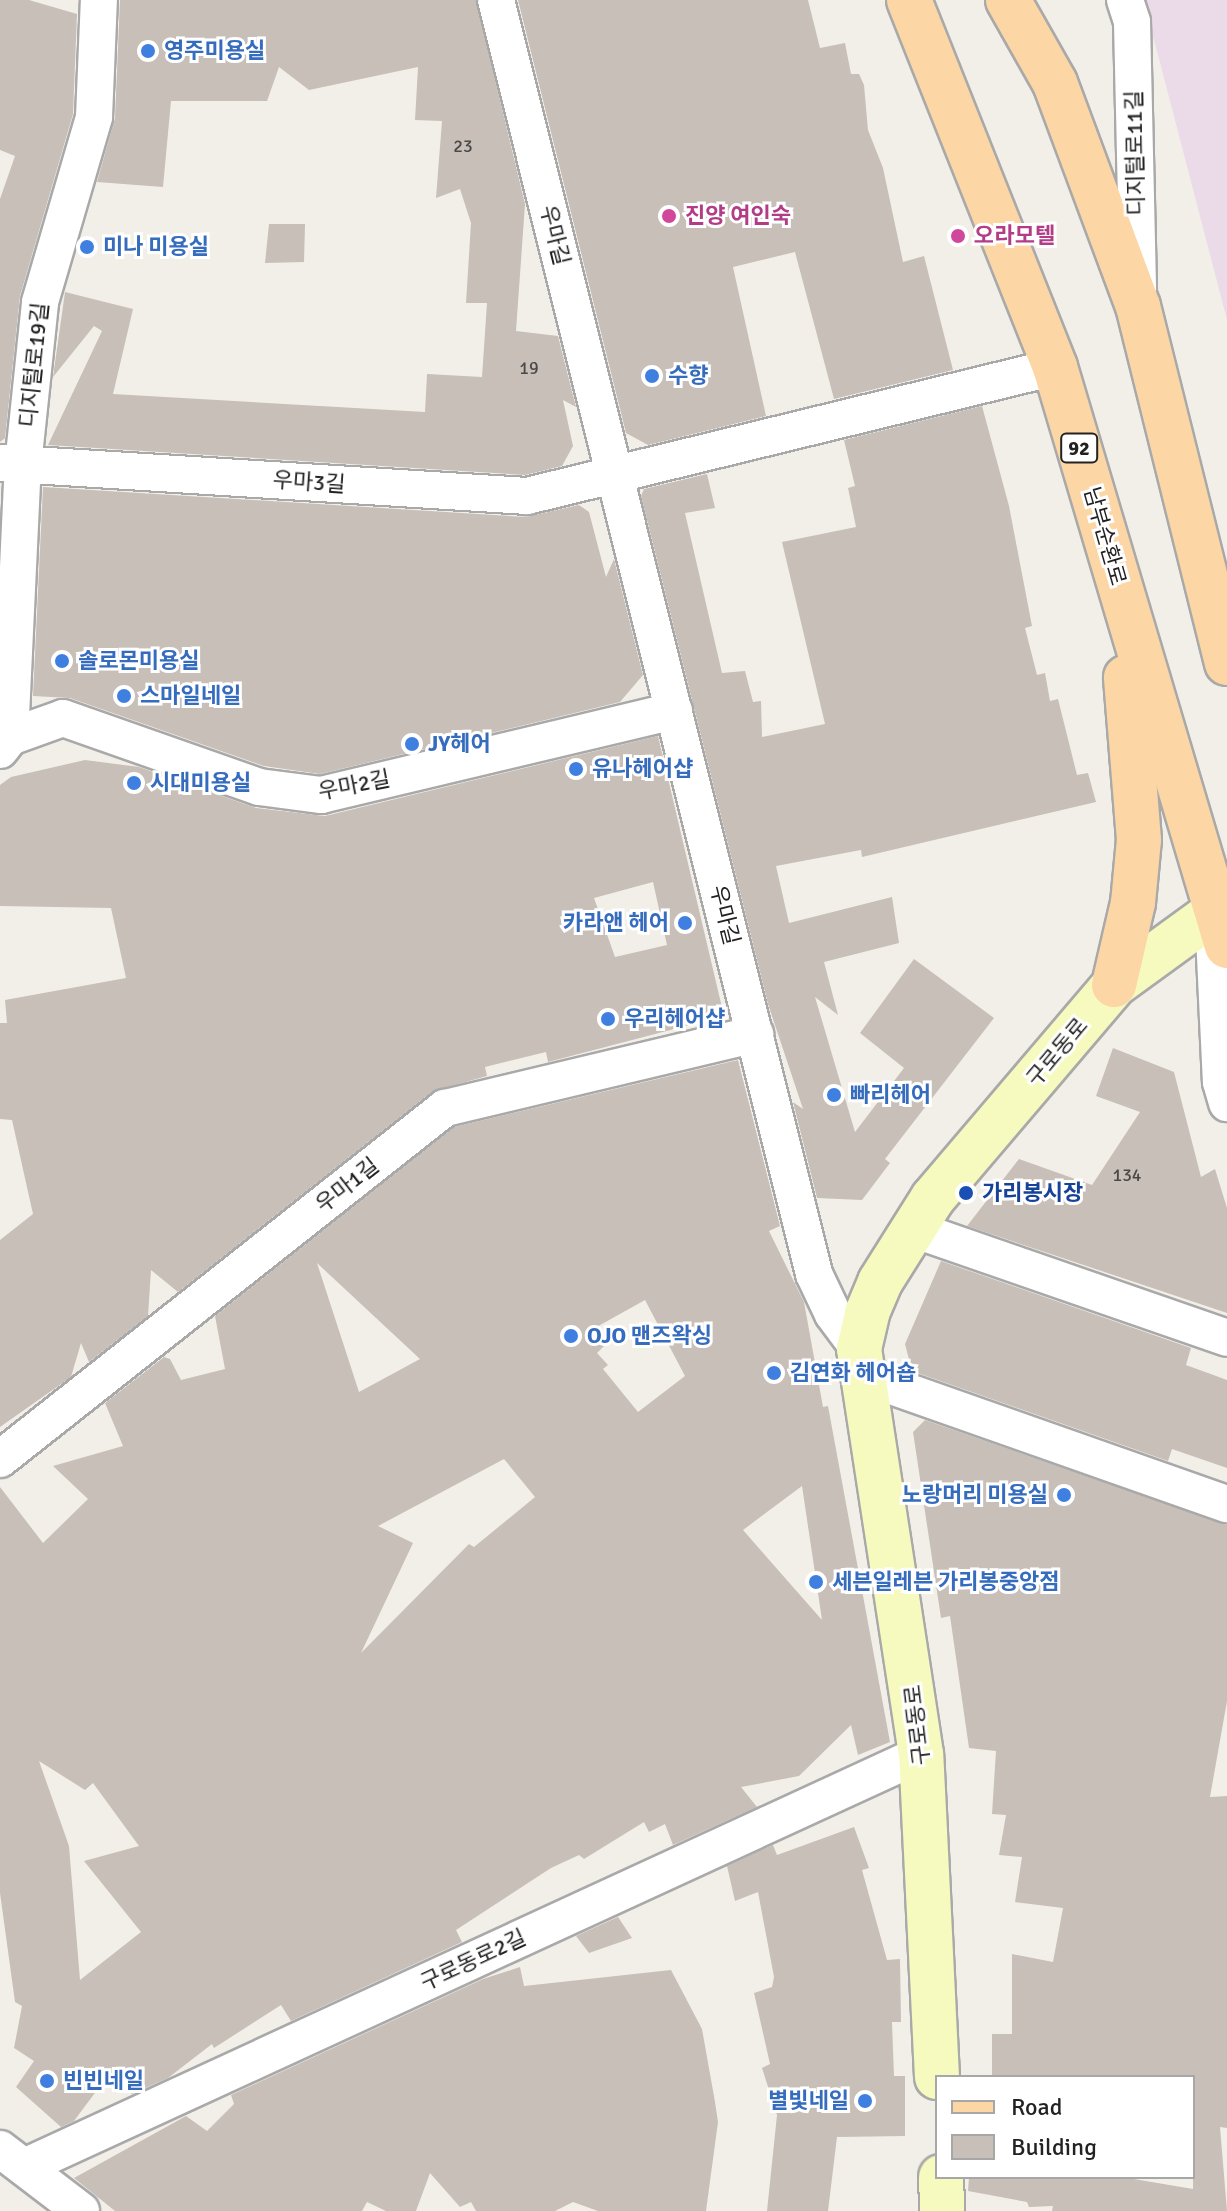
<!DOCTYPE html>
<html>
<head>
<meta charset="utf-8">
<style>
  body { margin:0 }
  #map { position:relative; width:1227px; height:2211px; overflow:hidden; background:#f2efe9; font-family:Signika,"Noto Sans KR",sans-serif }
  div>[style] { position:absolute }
  .industrial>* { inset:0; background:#ebdbe8 }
  .building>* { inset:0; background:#c7bfb8 }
  .roads { filter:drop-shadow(2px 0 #a9a9a9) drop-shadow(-2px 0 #a9a9a9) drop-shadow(0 2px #a9a9a9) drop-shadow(0 -2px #a9a9a9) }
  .minor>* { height:36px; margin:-18px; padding:0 18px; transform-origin:18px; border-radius:18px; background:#fff }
  .secondary>* { height:44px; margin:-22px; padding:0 22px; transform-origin:22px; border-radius:22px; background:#f7fabf }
  .primary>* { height:44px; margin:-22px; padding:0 22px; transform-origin:22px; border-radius:22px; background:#fcd6a4 }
  .dots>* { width:22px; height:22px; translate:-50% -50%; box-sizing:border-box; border:4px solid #fff; border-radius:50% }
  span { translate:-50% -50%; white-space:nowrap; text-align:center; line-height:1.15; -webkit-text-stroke:6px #fff; paint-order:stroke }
  .number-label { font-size:18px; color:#4b4948 }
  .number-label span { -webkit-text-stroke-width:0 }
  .shield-label span { padding:2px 6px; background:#fff; border:2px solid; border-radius:6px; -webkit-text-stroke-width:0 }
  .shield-label { font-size:20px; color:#222; font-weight:700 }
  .shop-label { font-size:22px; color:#366cbe; font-weight:700 }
  .left { translate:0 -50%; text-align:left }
  .right { translate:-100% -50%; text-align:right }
  .street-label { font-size:22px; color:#222 }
  .hotel-label { font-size:22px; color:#b23c85; font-weight:700 }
  .transit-label { font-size:22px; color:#164399; font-weight:700 }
  .legend { position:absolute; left:935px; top:2075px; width:260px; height:104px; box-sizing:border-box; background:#fff; border:2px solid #a7a7a7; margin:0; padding:10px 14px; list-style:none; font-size:24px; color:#222 }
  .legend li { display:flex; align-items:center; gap:16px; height:40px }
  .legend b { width:40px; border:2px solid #a7a7a7 }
</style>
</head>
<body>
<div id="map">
  <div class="industrial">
    <i style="clip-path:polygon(1142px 0,1227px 0,1227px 320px,1157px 51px)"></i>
  </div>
  <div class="building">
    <i style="clip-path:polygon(0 0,29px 0,77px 14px,73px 114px,20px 296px,5px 438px,0 442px,0 199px,15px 156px,0 150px)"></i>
    <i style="clip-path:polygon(120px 0,476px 0,525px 204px,516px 331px,558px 336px,576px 407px,563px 400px,573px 446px,562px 466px,525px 475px,48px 445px,102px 331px,94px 326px,53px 377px,65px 292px,133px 309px,113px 394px,425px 412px,427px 374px,482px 377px,487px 303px,466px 303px,471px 223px,460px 189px,436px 198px,442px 121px,415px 120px,418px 67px,309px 90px,279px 67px,267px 101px,171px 101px,163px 187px,97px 182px,115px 118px)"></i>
    <i style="clip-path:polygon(518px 0,808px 0,820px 48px,845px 43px,851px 74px,859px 74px,864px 85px,868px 130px,883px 168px,903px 262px,924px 256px,953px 370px,834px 399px,795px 252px,733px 267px,766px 416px,648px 445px,626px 433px)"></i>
    <i style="clip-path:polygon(269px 224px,305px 224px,304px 262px,265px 263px)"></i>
    <i style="clip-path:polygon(982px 406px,1009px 506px,1032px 626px,1025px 628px,1037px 675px,1045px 673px,1050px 701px,1058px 699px,1077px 775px,1088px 773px,1096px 802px,862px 857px,861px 850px,776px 866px,789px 923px,892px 897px,899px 943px,824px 962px,838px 1015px,815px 997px,855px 1132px,904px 1068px,860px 1033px,914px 959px,994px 1018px,885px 1159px,890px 1163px,862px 1200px,817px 1198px,793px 1102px,803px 1109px,768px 1004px,641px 496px,644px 489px,707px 474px,715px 508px,685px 513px,722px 673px,745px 671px,753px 702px,761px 701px,762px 737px,825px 724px,782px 542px,856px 527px,848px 488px,855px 486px,844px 440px)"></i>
    <i style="clip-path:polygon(43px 487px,526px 517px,579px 505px,589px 512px,606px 577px,614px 559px,643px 675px,620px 702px,320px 774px,264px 766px,70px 698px,33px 696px)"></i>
    <i style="clip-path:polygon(evenodd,658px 736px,724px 1016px,548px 1062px,546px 1052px,485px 1067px,487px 1076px,433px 1091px,178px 1292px,151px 1270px,148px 1316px,89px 1362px,81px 1343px,71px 1377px,0 1427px,0 1240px,33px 1214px,12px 1120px,0 1119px,0 1023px,7px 1023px,5px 1000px,126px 978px,111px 908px,0 906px,0 785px,11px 777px,85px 760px,139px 767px,256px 808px,325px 816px,658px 736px,653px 882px,667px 945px,615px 957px,594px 898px,653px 882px)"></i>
    <i style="clip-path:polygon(1113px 1048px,1174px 1072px,1201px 1177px,1215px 1169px,1227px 1208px,1227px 1313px,967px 1226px,1019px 1159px,1092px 1185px,1140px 1112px,1096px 1096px)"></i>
    <i style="clip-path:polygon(evenodd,738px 1060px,780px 1226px,769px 1231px,804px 1302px,823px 1407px,828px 1406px,890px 1742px,858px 1755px,851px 1725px,799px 1776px,741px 1787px,757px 1807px,673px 1845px,665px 1824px,649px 1832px,644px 1822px,584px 1859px,579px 1855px,551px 1868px,456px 1930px,462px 1942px,291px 2021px,281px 2005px,214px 2048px,212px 2044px,168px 2078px,132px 2094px,109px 2074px,74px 2121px,61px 2127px,16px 2087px,34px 2061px,14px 2048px,22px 2006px,15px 2002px,0 1893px,0 1487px,43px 1543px,88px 1499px,53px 1466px,123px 1446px,105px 1403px,164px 1357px,170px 1359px,181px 1380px,225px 1369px,215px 1316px,454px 1127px,738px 1060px,317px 1263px,420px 1359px,359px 1392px,317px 1263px,738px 1060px,645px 1300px,685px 1376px,638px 1412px,603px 1369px,608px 1365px,597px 1353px,606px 1344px,593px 1329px,645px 1300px,738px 1060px,504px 1459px,535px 1497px,474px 1547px,469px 1544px,361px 1653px,413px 1543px,378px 1526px,504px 1459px,738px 1060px,802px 1486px,822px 1620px,743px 1530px,802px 1486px,738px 1060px,39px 1761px,85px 1790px,93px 1783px,139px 1846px,84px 1861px,141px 1932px,80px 1980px,69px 1846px,39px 1761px)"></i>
    <i style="clip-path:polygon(941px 1261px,1191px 1348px,1186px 1365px,1227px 1380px,1227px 1468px,1172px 1449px,1168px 1461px,912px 1371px,905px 1344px)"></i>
    <i style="clip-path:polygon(925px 1420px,1227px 1525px,1227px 1701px,1210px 1797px,1227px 1796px,1227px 2128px,1220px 2127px,1227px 2211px,1052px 2211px,1053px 2206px,1029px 2207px,1027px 2202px,968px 2191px,969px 2177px,1122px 2177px,1193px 2189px,1193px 2077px,992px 2077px,992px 2034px,1012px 2034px,1012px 1954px,1053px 1962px,1063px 1908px,1015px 1902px,1022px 1857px,999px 1855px,1006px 1815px,992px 1814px,996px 1751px,969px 1748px,950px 1616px,941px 1618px,913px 1432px)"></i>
    <i style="clip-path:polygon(854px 1827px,869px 1868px,862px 1870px,887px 1960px,900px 1959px,901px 2022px,892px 2022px,894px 2076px,905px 2076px,905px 2136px,837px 2137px,828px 2211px,767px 2211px,777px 2115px,762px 2068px,770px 2064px,754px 1993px,772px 1987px,774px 1977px,758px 1892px,735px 1901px,727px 1866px,773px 1845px,777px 1855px)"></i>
    <i style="clip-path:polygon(618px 1917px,632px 1938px,589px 1953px,576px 1936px)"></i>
    <i style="clip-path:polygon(520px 1967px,524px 1986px,671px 1970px,702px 2029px,715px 2102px,718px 2122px,706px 2211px,598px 2211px,573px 2202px,555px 2211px,476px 2211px,471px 2202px,460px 2207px,430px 2173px,416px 2211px,386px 2211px,367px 2202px,362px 2211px,115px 2211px,74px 2178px,186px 2116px,207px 2131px,234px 2104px,231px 2095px,483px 1979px)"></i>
  </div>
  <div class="roads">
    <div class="minor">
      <i style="left:496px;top:0;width:1313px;rotate:75.98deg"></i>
      <i style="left:814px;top:1274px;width:44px;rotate:64.6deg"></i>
      <i style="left:833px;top:1314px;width:44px;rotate:53.4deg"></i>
      <i style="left:1125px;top:0;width:23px;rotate:72deg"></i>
      <i style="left:1132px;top:22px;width:267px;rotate:88.7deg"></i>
      <i style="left:0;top:463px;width:528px;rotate:3.58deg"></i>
      <i style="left:527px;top:496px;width:544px;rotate:-13.73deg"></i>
      <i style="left:10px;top:737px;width:272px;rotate:-87.3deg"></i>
      <i style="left:23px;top:465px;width:164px;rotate:-84deg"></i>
      <i style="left:40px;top:302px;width:193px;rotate:-73.7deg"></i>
      <i style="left:94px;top:117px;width:117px;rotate:-87.6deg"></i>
      <i style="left:0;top:750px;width:16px;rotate:-52deg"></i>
      <i style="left:10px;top:737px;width:56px;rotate:-19.7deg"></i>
      <i style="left:63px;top:718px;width:208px;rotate:19.4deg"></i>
      <i style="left:259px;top:787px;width:63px;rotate:7.4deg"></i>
      <i style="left:321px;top:795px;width:363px;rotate:-13.4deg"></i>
      <i style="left:1213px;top:914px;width:168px;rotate:87.3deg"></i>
      <i style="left:1221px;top:1082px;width:22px;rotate:74deg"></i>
      <i style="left:913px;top:1229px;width:332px;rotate:19.1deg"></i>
      <i style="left:863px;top:1376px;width:386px;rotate:19.4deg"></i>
      <i style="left:0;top:1459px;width:567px;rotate:-38.27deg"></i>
      <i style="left:445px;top:1108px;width:319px;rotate:-13.4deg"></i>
      <i style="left:0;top:2149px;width:102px;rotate:37.4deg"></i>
      <i style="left:24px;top:2167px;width:988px;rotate:-24.72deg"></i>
    </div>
    <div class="secondary">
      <i style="left:937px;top:2077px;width:323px;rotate:-92.8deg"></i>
      <i style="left:921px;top:1754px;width:410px;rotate:-98.7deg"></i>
      <i style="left:859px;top:1349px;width:37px;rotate:-77deg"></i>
      <i style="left:867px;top:1313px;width:34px;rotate:-67deg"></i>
      <i style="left:880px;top:1282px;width:99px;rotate:-57.8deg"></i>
      <i style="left:933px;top:1198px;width:280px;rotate:-49.6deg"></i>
      <i style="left:1114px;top:985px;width:140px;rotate:-36deg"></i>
      <i style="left:941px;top:2177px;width:34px;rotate:88deg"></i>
    </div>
    <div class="primary">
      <i style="left:909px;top:0;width:395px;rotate:68.3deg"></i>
      <i style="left:1055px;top:367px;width:604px;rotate:73.46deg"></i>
      <i style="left:1008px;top:0;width:95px;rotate:60.5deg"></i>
      <i style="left:1055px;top:83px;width:238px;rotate:69.6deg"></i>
      <i style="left:1138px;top:306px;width:368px;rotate:76deg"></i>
      <i style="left:1114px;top:985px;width:84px;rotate:-77deg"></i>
      <i style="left:1133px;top:903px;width:63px;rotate:-84.6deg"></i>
      <i style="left:1139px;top:840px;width:163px;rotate:-94.6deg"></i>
    </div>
  </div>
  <div class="dots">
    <i style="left:148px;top:51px;background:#3f7fe0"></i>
    <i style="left:669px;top:216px;background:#d1479c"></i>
    <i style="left:958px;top:236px;background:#d1479c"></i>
    <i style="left:87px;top:247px;background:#3f7fe0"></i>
    <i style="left:652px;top:376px;background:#3f7fe0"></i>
    <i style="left:62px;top:661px;background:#3f7fe0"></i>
    <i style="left:124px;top:696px;background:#3f7fe0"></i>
    <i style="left:412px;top:744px;background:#3f7fe0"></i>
    <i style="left:576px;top:769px;background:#3f7fe0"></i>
    <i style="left:134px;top:783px;background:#3f7fe0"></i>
    <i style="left:685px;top:923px;background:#3f7fe0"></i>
    <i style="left:608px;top:1019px;background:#3f7fe0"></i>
    <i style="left:834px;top:1095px;background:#3f7fe0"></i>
    <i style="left:966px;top:1193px;background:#1a4fb4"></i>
    <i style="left:571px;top:1336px;background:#3f7fe0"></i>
    <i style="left:774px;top:1373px;background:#3f7fe0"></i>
    <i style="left:1064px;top:1495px;background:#3f7fe0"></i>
    <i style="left:816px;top:1582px;background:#3f7fe0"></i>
    <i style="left:47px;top:2081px;background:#3f7fe0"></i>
    <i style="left:865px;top:2101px;background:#3f7fe0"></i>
  </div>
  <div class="number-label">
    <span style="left:463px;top:146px">23</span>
    <span style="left:529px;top:368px">19</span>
    <span style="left:1127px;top:1175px">134</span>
  </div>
  <div class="shield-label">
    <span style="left:1079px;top:448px">92</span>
  </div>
  <div class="shop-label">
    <span class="left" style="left:164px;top:51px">영주미용실</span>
    <span class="left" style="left:103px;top:247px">미나 미용실</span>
    <span class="left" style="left:668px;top:376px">수향</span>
    <span class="left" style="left:78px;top:661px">솔로몬미용실</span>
    <span class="left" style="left:140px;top:696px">스마일네일</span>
    <span class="left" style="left:428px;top:744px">JY헤어</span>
    <span class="left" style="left:592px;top:769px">유나헤어샵</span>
    <span class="left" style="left:150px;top:783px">시대미용실</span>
    <span class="right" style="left:669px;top:923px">카라앤 헤어</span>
    <span class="left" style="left:624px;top:1019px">우리헤어샵</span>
    <span class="left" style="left:850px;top:1095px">빠리헤어</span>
    <span class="left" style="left:587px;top:1336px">OJO 맨즈왁싱</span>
    <span class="left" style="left:790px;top:1373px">김연화 헤어숍</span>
    <span class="right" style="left:1048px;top:1495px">노랑머리 미용실</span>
    <span class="left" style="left:832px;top:1582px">세븐일레븐 가리봉중앙점</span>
    <span class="left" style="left:63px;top:2081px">빈빈네일</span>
    <span class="right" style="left:849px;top:2101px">별빛네일</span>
  </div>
  <div class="street-label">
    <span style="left:1135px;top:153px;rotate:-91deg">디지털로11길</span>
    <span style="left:555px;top:235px;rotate:76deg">우마길</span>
    <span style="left:34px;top:365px;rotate:-84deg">디지털로19길</span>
    <span style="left:309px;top:482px;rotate:4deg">우마3길</span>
    <span style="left:1105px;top:536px;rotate:74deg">남부순환로</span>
    <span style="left:354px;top:785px;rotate:-11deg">우마2길</span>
    <span style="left:725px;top:915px;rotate:76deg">우마길</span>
    <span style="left:1057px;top:1052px;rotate:-50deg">구로동로</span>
    <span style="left:347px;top:1185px;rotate:-38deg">우마1길</span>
    <span style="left:917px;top:1725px;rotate:-97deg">구로동로</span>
    <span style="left:473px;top:1960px;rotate:-25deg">구로동로2길</span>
  </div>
  <div class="hotel-label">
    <span class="left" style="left:685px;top:216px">진양 여인숙</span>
    <span class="left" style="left:974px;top:236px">오라모텔</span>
  </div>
  <div class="transit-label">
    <span class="left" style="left:982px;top:1193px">가리봉시장</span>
  </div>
  <ul class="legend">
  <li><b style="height:10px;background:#fcd6a4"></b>Road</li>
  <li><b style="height:22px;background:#c7bfb8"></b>Building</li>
  </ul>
</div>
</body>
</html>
